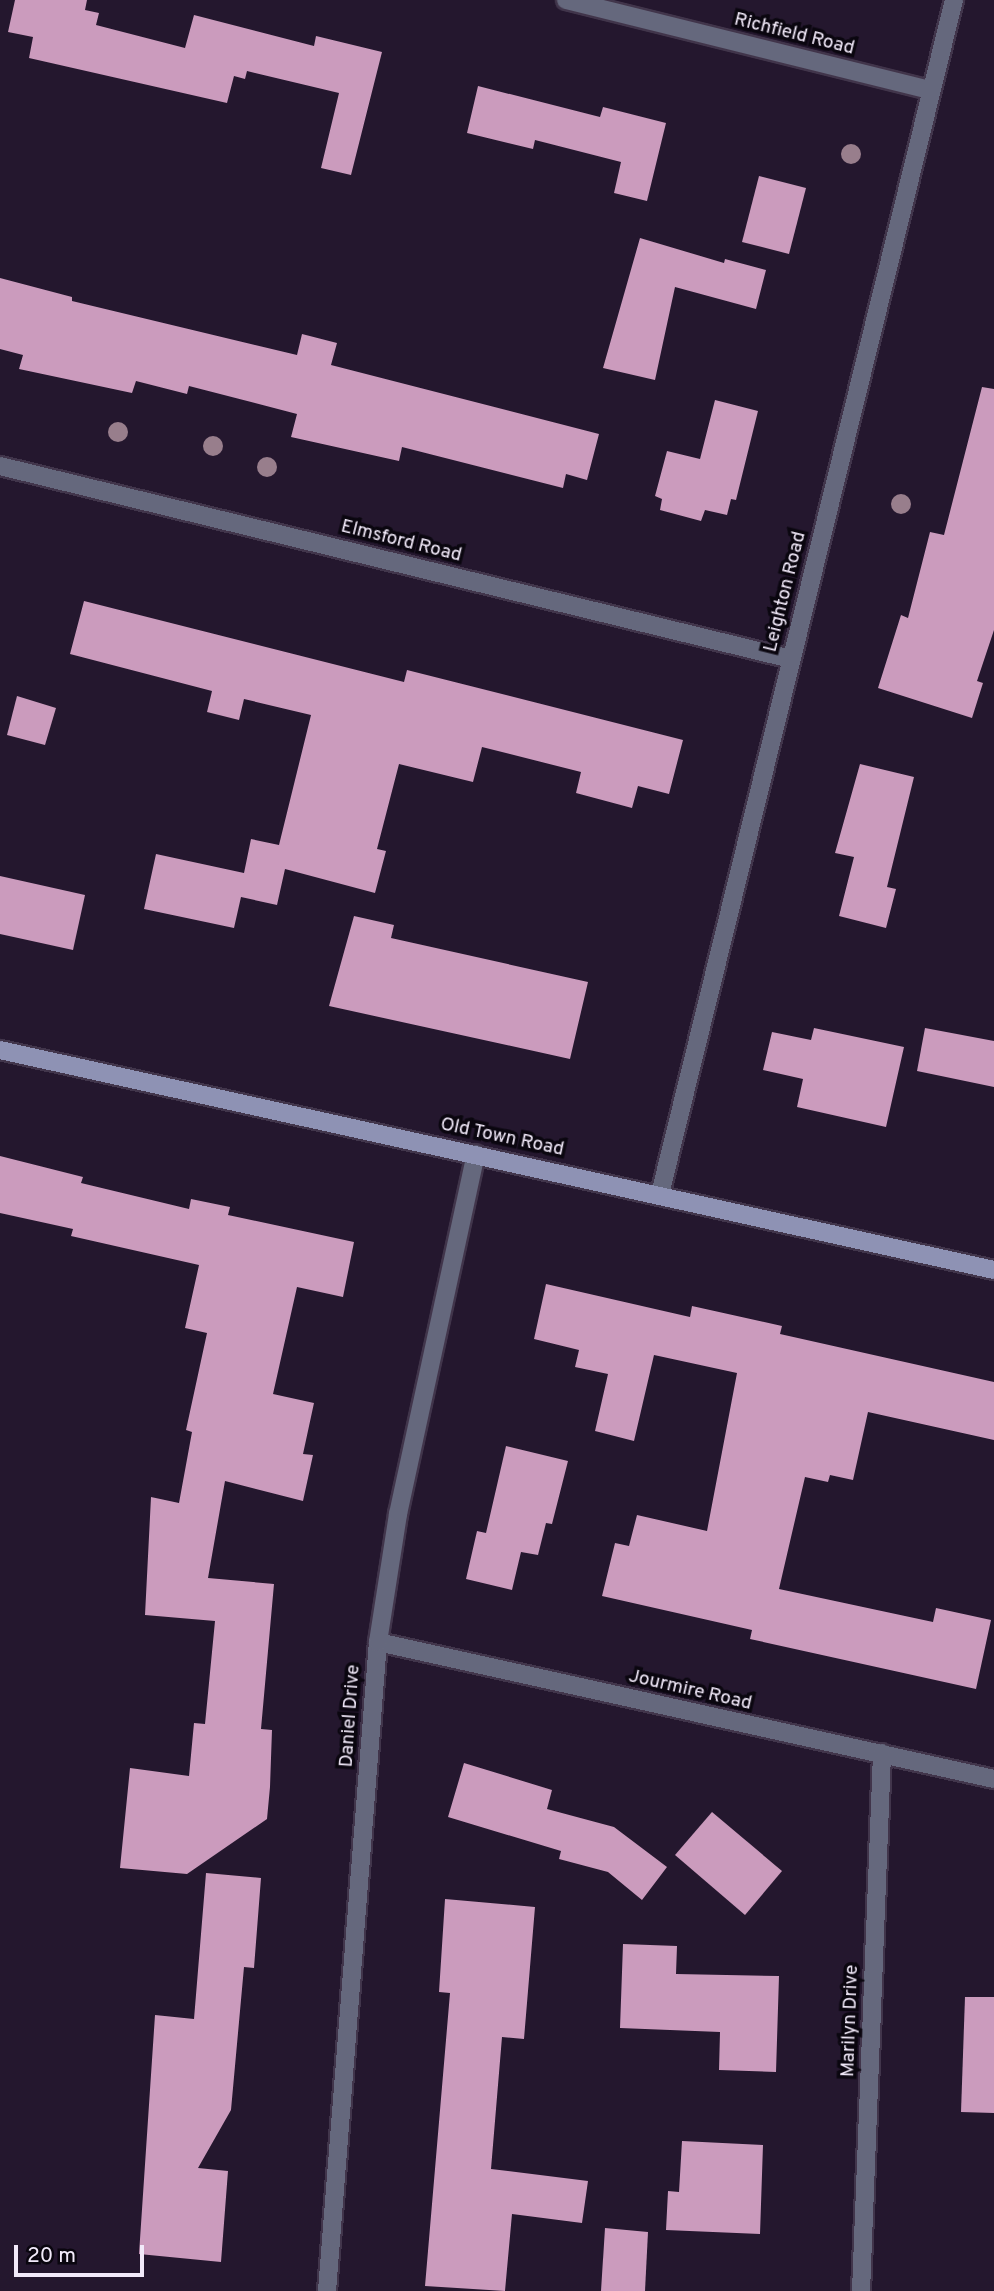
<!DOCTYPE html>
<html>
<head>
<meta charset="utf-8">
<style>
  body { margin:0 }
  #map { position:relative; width:994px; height:2291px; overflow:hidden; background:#24172e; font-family:Overpass,sans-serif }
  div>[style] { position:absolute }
  .building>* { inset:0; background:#cb9bbd }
  .roads { filter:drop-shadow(2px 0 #41354b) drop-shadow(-2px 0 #41354b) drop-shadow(0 2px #41354b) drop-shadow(0 -2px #41354b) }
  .street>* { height:18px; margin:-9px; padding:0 9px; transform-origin:9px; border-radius:9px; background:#65687d }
  .secondary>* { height:18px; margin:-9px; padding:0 9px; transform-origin:9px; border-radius:9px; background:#8e92b4 }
  .trees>* { width:20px; height:20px; margin:-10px; border-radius:50%; background:#987e8c }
  span { translate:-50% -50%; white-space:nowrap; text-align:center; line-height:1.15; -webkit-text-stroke:7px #0a060f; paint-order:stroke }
  .street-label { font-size:19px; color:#f2eafa }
  .scale { position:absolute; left:14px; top:2245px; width:130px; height:32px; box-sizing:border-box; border:4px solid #f2eafa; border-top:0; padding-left:9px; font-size:21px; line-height:24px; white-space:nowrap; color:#f2eafa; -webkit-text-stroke:5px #0a060f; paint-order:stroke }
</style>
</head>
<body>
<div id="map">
  <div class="building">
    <i style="clip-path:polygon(15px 0,87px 0,85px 10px,99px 13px,96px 25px,185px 48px,194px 15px,314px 46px,316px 36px,382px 52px,351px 175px,321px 168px,339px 93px,247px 71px,245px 79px,234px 76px,227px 103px,29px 58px,33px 37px,8px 32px)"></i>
    <i style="clip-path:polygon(478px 86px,600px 117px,603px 107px,666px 123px,647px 201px,614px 193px,621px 162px,535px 140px,533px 149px,467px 133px)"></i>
    <i style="clip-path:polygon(759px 176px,806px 188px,789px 254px,742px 242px)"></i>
    <i style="clip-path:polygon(640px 238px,724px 263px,725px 259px,766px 270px,756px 309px,675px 287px,655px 380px,603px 368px)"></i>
    <i style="clip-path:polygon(0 278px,72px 297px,72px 301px,297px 355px,302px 334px,337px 343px,331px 365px,599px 434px,587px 480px,566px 474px,563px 488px,402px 447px,399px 461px,291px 437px,297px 414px,189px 386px,187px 394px,136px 381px,132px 393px,19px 369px,23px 355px,0 349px)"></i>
    <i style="clip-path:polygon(982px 387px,994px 389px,994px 630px,977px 681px,983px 683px,972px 718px,878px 688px,901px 615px,908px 618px,930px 532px,944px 535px)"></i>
    <i style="clip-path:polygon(715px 400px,758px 411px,736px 500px,731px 499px,727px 515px,705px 510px,701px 521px,660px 510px,662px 499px,655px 496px,667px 451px,700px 459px)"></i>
    <i style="clip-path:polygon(84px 601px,404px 682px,407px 670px,683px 740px,669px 794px,638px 786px,632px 808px,576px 793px,581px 772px,482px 747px,473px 782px,399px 764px,377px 849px,386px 851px,375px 893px,285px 869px,277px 905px,241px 897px,234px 928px,144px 909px,156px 854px,244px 873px,251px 839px,279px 845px,311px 715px,244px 699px,239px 720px,207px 712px,212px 691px,70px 654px)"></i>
    <i style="clip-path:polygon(17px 696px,56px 708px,45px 745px,7px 735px)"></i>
    <i style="clip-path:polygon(860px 764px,914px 777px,887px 887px,896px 889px,886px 928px,839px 916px,854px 857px,835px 853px)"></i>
    <i style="clip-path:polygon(0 876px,85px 895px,73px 950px,0 934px)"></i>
    <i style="clip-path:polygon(354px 916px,394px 925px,391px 938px,588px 982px,570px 1059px,329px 1006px)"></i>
    <i style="clip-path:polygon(814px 1028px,904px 1047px,886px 1127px,797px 1107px,803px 1079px,763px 1070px,772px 1032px,811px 1040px)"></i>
    <i style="clip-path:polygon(925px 1028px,994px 1041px,994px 1087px,917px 1071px)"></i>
    <i style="clip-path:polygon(0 1156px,83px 1177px,81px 1183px,189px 1209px,191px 1199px,230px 1207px,228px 1215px,354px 1242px,343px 1297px,297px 1287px,273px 1394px,314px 1403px,303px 1454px,313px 1455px,303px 1501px,225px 1481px,208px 1578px,274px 1584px,261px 1729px,272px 1730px,270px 1787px,267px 1819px,187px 1874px,120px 1868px,130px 1768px,189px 1776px,194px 1723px,205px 1724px,215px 1621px,145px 1615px,151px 1497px,179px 1503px,192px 1432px,186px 1430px,207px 1333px,185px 1328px,199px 1265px,71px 1236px,73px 1229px,0 1213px)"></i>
    <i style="clip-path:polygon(546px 1284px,690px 1317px,692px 1306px,782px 1326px,780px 1334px,994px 1382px,994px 1440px,868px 1412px,853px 1480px,830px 1475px,828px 1482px,805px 1477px,779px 1589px,933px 1622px,936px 1608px,991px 1620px,976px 1689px,750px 1639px,752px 1630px,602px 1596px,615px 1543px,629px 1546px,637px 1515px,707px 1531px,737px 1373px,654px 1355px,634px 1441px,595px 1431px,608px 1374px,575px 1367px,579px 1350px,534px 1339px)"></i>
    <i style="clip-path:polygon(506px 1446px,568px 1461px,552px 1524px,546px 1523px,538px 1555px,521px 1552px,512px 1590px,466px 1579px,477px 1531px,486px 1533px)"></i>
    <i style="clip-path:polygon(464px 1763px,552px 1790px,547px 1809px,614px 1827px,667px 1867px,642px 1900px,608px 1872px,559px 1859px,561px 1851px,448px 1817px)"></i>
    <i style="clip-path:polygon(712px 1812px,782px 1871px,745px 1915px,675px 1855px)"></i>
    <i style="clip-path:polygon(206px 1873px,261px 1878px,254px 1968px,244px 1967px,231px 2110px,198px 2168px,228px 2171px,221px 2262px,139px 2254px,155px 2015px,194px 2019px)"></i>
    <i style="clip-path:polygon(445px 1899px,535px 1907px,524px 2039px,502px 2037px,491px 2169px,588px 2181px,582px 2223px,512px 2214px,505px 2291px,425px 2286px,450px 1993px,439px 1992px)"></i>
    <i style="clip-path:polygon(623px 1944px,677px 1946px,676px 1974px,779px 1976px,776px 2072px,719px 2070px,720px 2032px,620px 2028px)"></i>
    <i style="clip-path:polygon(965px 1997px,994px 1997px,994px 2113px,961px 2112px)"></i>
    <i style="clip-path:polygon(682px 2141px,763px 2145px,760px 2234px,666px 2230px,668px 2191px,679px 2192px)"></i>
    <i style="clip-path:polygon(605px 2228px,648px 2232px,645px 2291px,601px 2291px)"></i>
  </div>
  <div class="roads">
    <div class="street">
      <i style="left:566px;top:0;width:375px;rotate:13.9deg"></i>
      <i style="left:0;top:466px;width:814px;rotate:13.71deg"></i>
      <i style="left:660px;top:1194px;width:1230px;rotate:-76.17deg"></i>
      <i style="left:378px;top:1642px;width:631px;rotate:12.54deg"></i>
      <i style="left:327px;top:2291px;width:651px;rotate:-85.51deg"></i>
      <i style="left:378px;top:1642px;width:130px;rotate:-81.1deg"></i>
      <i style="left:398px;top:1514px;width:368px;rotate:-77.8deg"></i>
      <i style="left:861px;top:2291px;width:538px;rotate:-87.76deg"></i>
    </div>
    <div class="secondary">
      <i style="left:0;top:1050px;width:1018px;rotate:12.48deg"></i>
    </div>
  </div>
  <div class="trees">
    <i style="left:851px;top:154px"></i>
    <i style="left:118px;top:432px"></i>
    <i style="left:213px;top:446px"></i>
    <i style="left:267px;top:467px"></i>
    <i style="left:901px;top:504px"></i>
  </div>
  <div class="street-label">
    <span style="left:794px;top:35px;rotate:14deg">Richfield Road</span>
    <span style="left:401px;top:542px;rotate:14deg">Elmsford Road</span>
    <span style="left:786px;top:592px;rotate:-76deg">Leighton Road</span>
    <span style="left:502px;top:1138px;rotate:12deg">Old Town Road</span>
    <span style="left:690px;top:1691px;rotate:13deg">Jourmire Road</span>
    <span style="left:351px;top:1716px;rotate:-86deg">Daniel Drive</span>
    <span style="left:851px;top:2021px;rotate:-88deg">Marilyn Drive</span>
  </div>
  <div class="scale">20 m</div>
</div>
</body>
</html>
